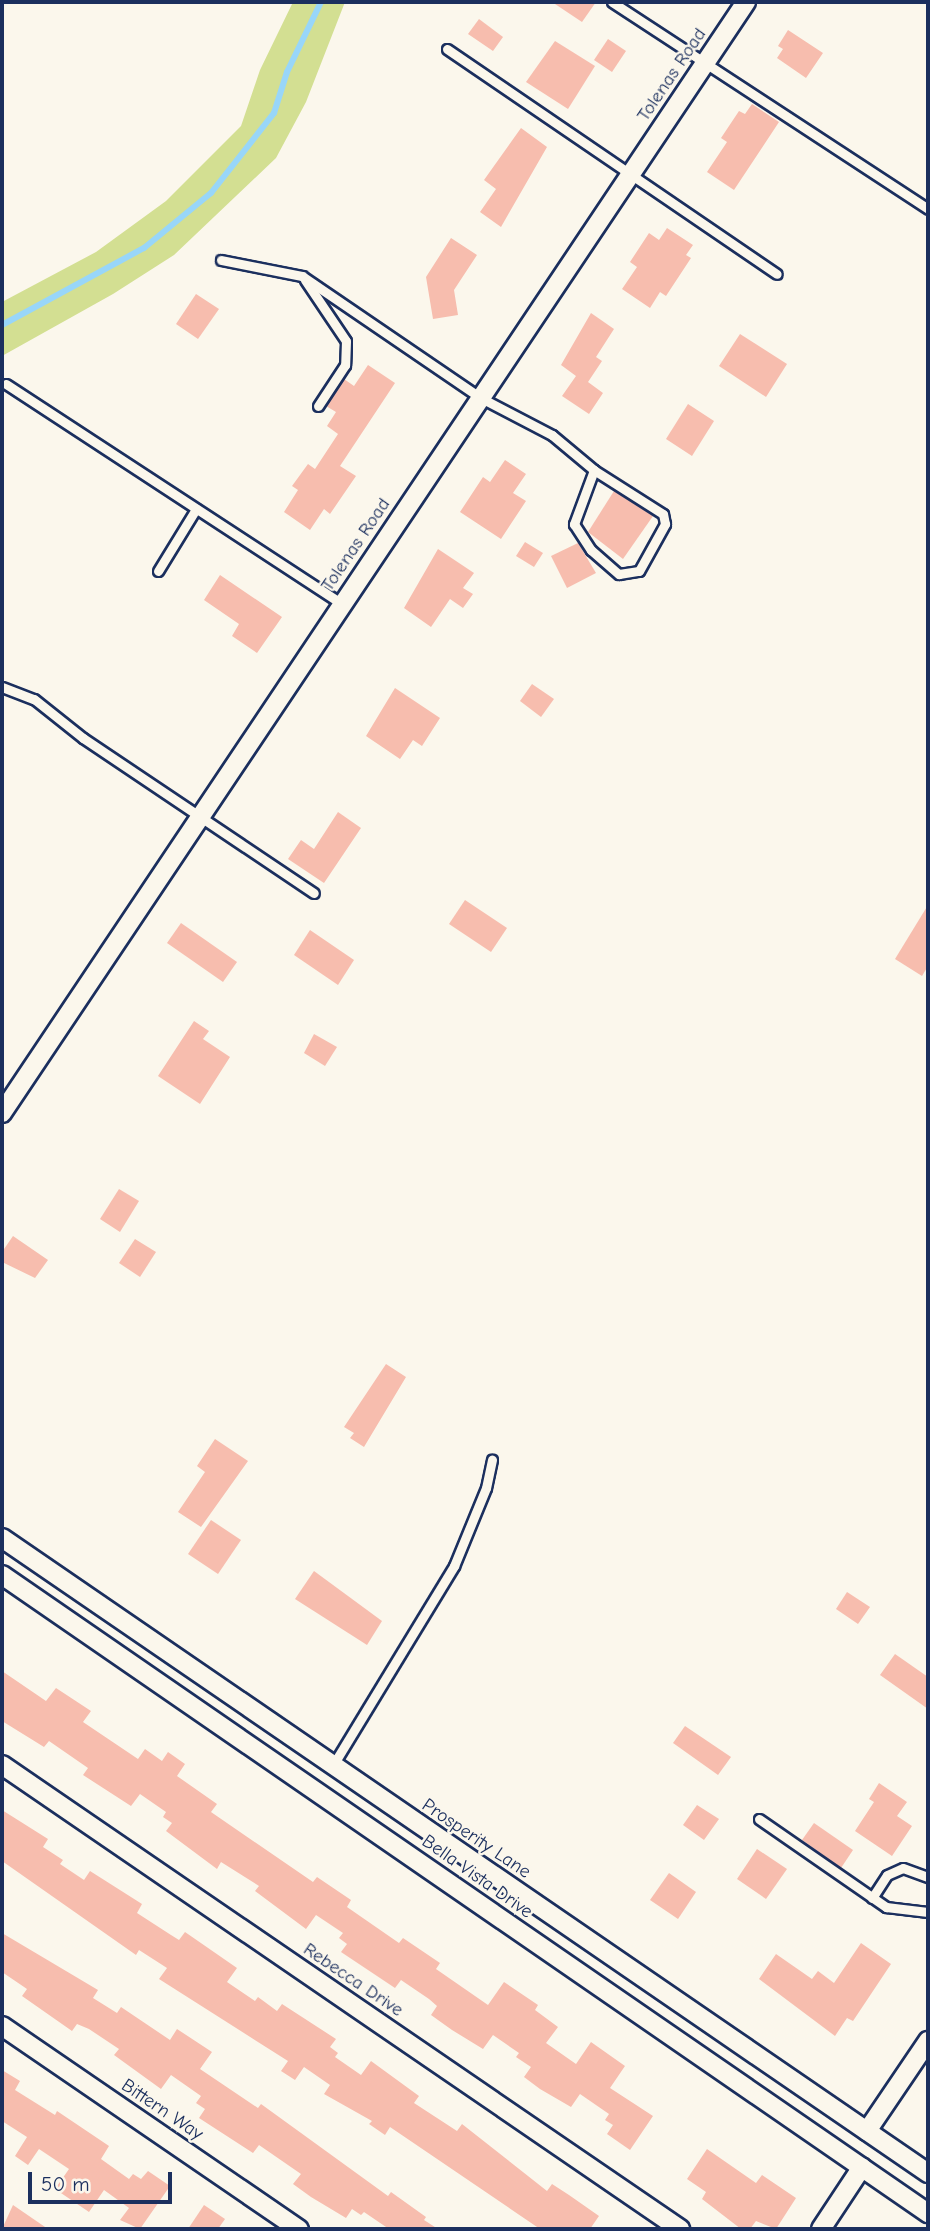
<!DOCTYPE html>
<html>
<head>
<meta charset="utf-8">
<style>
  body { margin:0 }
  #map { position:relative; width:930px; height:2231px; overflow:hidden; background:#fbf7ec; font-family:"Comic Neue",sans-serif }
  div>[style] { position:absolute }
  .green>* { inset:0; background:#d3df92 }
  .stream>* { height:6px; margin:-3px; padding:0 3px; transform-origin:3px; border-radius:3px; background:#98d6f9 }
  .building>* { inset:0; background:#f7bdae }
  .roads { filter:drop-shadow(2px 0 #1b2f5e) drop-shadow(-2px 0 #1b2f5e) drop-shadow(0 2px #1b2f5e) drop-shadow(0 -2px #1b2f5e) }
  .lane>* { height:9px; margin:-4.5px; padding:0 4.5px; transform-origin:4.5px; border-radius:4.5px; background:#fbf7ec }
  .street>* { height:18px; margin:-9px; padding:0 9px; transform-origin:9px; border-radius:9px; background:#fbf7ec }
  span { translate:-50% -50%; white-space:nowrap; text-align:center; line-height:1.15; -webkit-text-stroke:5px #fbf7ec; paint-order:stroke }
  .street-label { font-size:19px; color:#1b2f5e }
  .frame { position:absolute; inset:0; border:4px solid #1b2f5e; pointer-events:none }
  .scale { position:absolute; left:28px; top:2172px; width:144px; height:32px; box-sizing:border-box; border:4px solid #1b2f5e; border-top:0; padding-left:9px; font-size:21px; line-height:24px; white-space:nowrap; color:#1b2f5e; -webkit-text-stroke:5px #fbf7ec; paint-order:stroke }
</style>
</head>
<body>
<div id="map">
  <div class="green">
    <i style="clip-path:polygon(293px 2px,345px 2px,306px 102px,276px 158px,174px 255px,113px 294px,2px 356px,2px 302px,96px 252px,166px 201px,241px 126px,260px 70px)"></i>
  </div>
  <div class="stream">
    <i style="left:2px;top:325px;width:162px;rotate:-28.5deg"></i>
    <i style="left:144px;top:248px;width:87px;rotate:-39.4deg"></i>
    <i style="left:211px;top:193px;width:102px;rotate:-51.8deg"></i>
    <i style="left:274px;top:113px;width:43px;rotate:-72.4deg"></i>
    <i style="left:287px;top:72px;width:78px;rotate:-64.1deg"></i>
  </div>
  <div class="building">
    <i style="clip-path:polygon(552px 2px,596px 2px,582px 22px)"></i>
    <i style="clip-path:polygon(479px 19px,503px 37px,493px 51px,468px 34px)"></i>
    <i style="clip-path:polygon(788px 30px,823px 53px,806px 78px,777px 58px,783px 49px,778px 46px)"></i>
    <i style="clip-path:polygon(608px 39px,626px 51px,612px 72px,594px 60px)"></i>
    <i style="clip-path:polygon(555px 41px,595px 66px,568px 109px,526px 82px)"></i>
    <i style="clip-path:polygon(752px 104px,779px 122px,734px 190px,707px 172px,727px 142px,721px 138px,739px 111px,745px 114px)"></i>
    <i style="clip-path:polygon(521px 128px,547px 147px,501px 227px,480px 212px,496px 189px,484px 180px)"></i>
    <i style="clip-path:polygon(667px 228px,693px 245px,686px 255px,691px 258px,666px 296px,660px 292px,650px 308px,622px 289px,637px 267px,630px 262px,649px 233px,659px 240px)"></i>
    <i style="clip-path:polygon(451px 238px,477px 255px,454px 290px,458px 315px,433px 319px,426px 277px)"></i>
    <i style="clip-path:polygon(196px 294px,219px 309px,198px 339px,176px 324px)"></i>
    <i style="clip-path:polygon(591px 313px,614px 329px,596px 357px,602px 361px,588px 382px,603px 393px,589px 414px,562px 396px,576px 376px,561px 365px)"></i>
    <i style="clip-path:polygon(740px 334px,787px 364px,766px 397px,719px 366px)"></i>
    <i style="clip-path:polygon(368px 365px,395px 383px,340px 466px,356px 476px,330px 514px,324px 509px,310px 530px,284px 512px,298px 490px,292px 486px,308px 464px,315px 469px,338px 434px,327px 426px,336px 412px,326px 406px,344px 379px,354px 386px)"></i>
    <i style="clip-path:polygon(688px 404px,714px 421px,692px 456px,666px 439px)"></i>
    <i style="clip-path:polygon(505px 460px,526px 474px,513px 493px,526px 501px,501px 539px,460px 512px,483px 477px,490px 482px)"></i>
    <i style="clip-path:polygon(614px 491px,653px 516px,623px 559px,588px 532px)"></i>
    <i style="clip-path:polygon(525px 542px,543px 553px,534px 567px,516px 556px)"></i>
    <i style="clip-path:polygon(578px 543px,596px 573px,567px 588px,551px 556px)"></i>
    <i style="clip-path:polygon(438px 549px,474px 573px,463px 588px,473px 594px,463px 608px,450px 599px,431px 627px,404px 608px)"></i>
    <i style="clip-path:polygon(220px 575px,282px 617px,257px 653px,232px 636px,239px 624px,204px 600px)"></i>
    <i style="clip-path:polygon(532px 684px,554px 699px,541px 717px,520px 701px)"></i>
    <i style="clip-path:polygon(395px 688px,440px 718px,422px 746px,413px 740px,400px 759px,366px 736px)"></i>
    <i style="clip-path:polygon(338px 812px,361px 828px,324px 883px,288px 859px,301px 840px,314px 849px)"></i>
    <i style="clip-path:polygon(465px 900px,507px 928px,491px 952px,449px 924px)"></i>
    <i style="clip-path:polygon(928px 905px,928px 966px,922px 976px,895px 959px)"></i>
    <i style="clip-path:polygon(181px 923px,237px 962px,223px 982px,167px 943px)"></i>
    <i style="clip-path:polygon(310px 930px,354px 960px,338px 985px,294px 955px)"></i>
    <i style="clip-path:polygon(194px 1021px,209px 1031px,203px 1039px,230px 1057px,200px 1104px,158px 1076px)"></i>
    <i style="clip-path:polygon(314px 1034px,337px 1047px,325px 1066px,304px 1053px)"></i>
    <i style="clip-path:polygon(119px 1189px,139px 1201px,120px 1232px,100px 1219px)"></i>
    <i style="clip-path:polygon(13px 1236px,48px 1260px,35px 1278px,2px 1262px,2px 1252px)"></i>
    <i style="clip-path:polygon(135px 1239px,156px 1252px,140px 1277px,119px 1263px)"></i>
    <i style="clip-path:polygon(386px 1364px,406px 1377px,364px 1447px,350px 1438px,354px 1433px,344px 1427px)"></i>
    <i style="clip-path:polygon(215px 1439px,248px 1461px,201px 1527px,178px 1512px,205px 1472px,197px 1466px)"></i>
    <i style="clip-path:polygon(211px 1520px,241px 1540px,218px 1574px,188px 1554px)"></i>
    <i style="clip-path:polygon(314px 1571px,382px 1621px,367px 1645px,295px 1599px)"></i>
    <i style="clip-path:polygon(847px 1592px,870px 1607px,858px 1624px,836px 1609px)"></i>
    <i style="clip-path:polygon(895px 1654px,928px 1677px,928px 1709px,880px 1675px)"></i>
    <i style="clip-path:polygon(2px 1671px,46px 1701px,56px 1688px,91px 1711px,83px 1722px,138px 1759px,145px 1749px,162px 1761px,168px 1752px,185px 1764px,177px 1776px,217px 1804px,211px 1812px,313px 1882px,317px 1877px,351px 1900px,347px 1907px,399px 1943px,403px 1938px,440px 1963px,436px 1969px,488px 2005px,504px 1982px,538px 2005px,535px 2010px,558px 2027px,546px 2043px,576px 2064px,591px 2042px,625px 2066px,610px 2088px,653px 2116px,630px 2150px,607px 2134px,613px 2125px,605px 2120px,609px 2114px,580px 2094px,571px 2107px,540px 2089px,524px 2077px,531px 2067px,516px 2057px,519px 2053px,493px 2035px,483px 2049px,452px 2030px,431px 2015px,437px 2006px,429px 1999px,401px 1980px,395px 1988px,341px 1952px,347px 1944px,339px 1938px,343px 1933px,316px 1915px,306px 1929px,255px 1891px,259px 1886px,221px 1862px,217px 1869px,166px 1831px,172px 1823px,163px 1817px,166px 1812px,140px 1794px,131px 1806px,83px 1775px,88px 1768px,49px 1741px,44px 1747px,2px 1721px)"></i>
    <i style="clip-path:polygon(685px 1726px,731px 1757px,718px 1775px,673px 1743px)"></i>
    <i style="clip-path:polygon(879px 1783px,907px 1802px,897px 1816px,912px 1826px,892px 1856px,855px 1831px,874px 1802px,869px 1799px)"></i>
    <i style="clip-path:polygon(697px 1805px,719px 1819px,704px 1840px,683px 1825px)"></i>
    <i style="clip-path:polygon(2px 1810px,48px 1839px,43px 1847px,63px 1860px,60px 1864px,84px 1880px,90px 1871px,142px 1904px,137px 1913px,171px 1935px,179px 1940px,185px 1932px,237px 1968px,227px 1982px,255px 2001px,258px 1997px,277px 2011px,282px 2004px,336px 2039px,330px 2047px,338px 2053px,335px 2057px,361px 2075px,371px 2061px,419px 2096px,414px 2103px,457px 2131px,462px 2124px,547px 2191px,552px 2184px,569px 2195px,599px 2216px,590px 2229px,540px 2229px,390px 2127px,385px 2135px,369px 2124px,372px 2121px,324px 2094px,330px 2085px,304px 2067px,295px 2080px,281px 2071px,288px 2061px,159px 1979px,167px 1968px,139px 1950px,136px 1955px,2px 1861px)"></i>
    <i style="clip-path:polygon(814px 1823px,853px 1850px,841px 1868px,802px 1840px)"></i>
    <i style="clip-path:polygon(757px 1849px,787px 1869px,766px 1899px,737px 1879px)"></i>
    <i style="clip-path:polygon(669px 1873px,696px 1892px,678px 1919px,650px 1900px)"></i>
    <i style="clip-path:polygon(2px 1933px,98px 1990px,93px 1998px,117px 2013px,121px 2007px,170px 2040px,177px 2029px,212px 2052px,200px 2069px,258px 2108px,261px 2104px,388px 2196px,391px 2192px,426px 2217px,424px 2220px,438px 2229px,389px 2229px,364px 2212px,361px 2215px,352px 2209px,346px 2218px,311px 2197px,293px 2184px,301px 2174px,259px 2145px,253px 2153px,199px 2118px,205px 2109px,196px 2103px,201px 2096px,171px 2075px,161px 2089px,114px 2055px,119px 2049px,89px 2029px,77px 2024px,72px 2031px,22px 1996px,27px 1989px,2px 1972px)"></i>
    <i style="clip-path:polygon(861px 1943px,891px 1964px,853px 2021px,847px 2018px,835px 2036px,759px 1979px,776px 1954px,812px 1979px,818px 1971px,834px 1983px)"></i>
    <i style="clip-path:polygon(2px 2070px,20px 2081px,15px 2090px,55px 2115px,57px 2111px,109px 2146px,101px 2159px,129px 2179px,133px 2174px,141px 2179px,148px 2171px,170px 2186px,140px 2229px,120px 2220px,129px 2208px,104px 2190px,89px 2212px,55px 2189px,69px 2169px,39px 2149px,28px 2165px,15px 2156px,27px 2137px,2px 2121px)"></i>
    <i style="clip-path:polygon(707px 2149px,756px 2183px,762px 2175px,796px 2198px,776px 2229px,756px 2221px,750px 2229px,741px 2229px,702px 2199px,706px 2192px,687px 2179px)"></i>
    <i style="clip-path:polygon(13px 2205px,48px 2229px,2px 2229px)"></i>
    <i style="clip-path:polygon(204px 2205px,225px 2219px,218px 2229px,188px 2229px)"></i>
  </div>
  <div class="roads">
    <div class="lane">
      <i style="left:612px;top:2px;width:378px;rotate:33.2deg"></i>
      <i style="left:447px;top:49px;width:399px;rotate:34.3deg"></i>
      <i style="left:221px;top:260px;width:83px;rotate:11.2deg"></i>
      <i style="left:302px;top:276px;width:217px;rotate:34.3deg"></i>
      <i style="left:481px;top:398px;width:80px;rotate:27.5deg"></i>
      <i style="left:552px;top:435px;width:55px;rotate:39.8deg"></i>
      <i style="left:594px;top:470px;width:58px;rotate:110.3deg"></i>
      <i style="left:574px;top:524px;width:31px;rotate:57deg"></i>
      <i style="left:591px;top:550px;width:37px;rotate:41deg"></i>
      <i style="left:619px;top:574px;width:20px;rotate:-9deg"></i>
      <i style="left:639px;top:571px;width:54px;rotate:-61deg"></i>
      <i style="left:665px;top:524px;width:10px;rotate:-101deg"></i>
      <i style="left:663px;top:514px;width:82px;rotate:-147.5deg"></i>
      <i style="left:305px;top:280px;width:73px;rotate:56.1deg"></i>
      <i style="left:346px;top:341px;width:24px;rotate:92deg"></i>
      <i style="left:345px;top:365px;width:49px;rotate:123.4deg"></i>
      <i style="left:6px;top:384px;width:402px;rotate:33.2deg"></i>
      <i style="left:158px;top:571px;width:73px;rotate:-58.5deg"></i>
      <i style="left:2px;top:687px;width:34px;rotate:21deg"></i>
      <i style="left:34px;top:699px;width:63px;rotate:38.5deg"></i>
      <i style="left:83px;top:738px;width:278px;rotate:33.9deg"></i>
      <i style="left:333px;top:1765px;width:233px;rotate:-58.7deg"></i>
      <i style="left:454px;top:1566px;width:84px;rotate:-67.7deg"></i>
      <i style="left:486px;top:1488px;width:29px;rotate:-78deg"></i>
      <i style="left:759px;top:1819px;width:155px;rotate:34.7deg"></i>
      <i style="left:886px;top:1907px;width:42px;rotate:6.8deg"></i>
      <i style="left:872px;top:1898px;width:27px;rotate:-57deg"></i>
      <i style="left:887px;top:1875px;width:17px;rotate:-24deg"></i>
      <i style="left:903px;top:1868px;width:27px;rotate:20deg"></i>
    </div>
    <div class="street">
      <i style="left:2px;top:1113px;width:1337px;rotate:-56.19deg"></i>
      <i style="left:2px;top:1538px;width:1123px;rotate:34.44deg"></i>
      <i style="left:2px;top:1575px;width:1125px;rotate:34.57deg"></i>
      <i style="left:2px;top:1765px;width:822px;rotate:34.39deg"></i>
      <i style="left:2px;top:2026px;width:360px;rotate:34.4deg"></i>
      <i style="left:867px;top:2131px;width:109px;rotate:-55.9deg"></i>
      <i style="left:821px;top:2229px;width:74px;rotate:-56.5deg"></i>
    </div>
  </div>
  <div class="street-label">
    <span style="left:672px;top:75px;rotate:-56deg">Tolenas Road</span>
    <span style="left:356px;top:545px;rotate:-56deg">Tolenas Road</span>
    <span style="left:476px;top:1839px;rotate:34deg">Prosperity Lane</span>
    <span style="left:477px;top:1877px;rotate:35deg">Bella Vista Drive</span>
    <span style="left:353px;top:1980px;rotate:34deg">Rebecca Drive</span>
    <span style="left:162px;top:2110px;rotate:34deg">Bittern Way</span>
  </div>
  <div class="frame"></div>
  <div class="scale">50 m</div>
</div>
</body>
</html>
